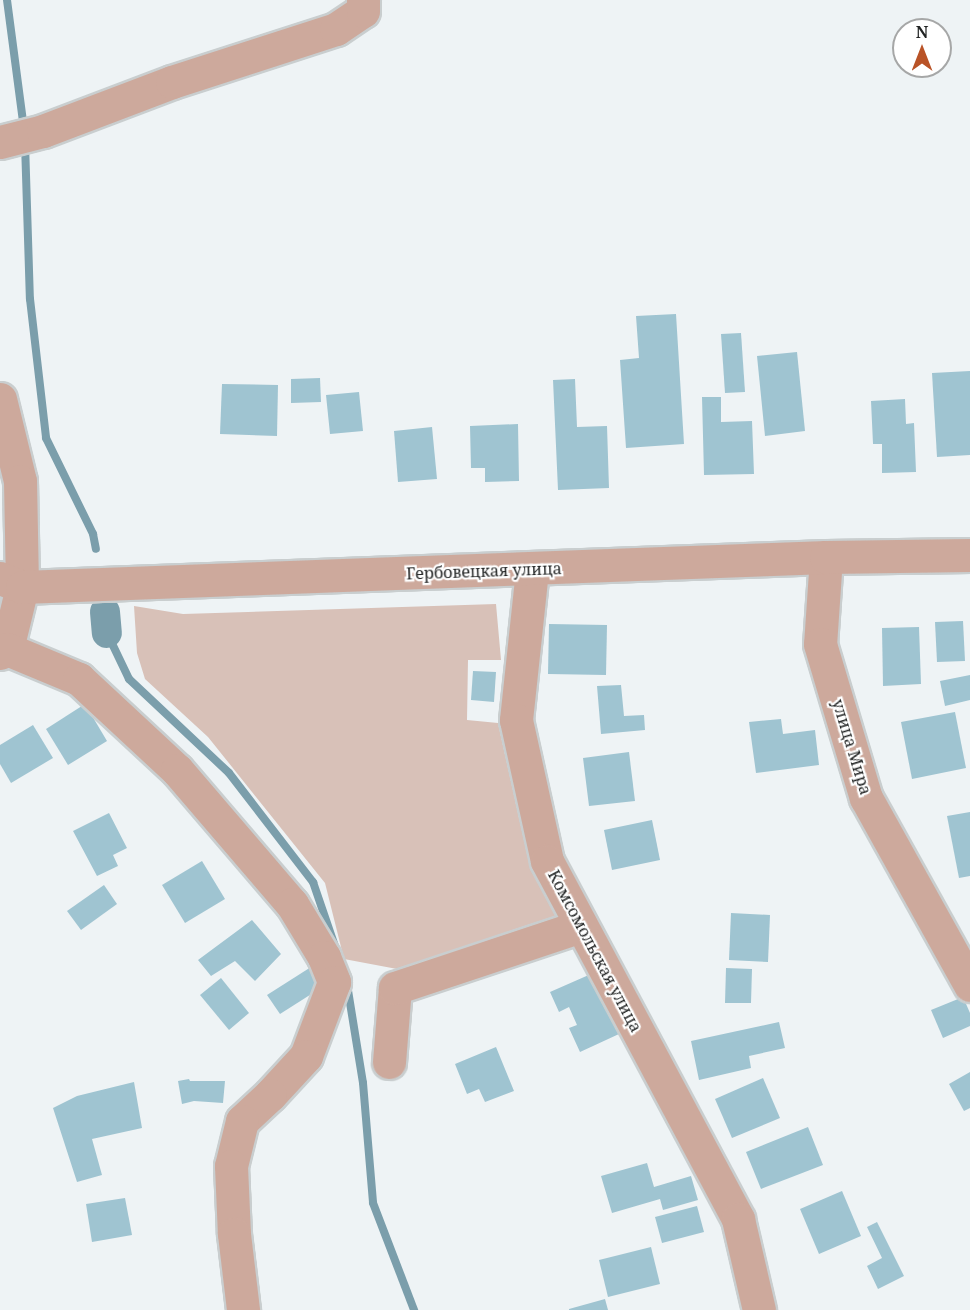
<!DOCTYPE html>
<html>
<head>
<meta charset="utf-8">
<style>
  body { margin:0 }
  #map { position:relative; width:970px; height:1310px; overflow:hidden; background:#eef3f5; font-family:"Noto Serif",serif }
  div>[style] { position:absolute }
  .green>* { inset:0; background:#d8c1b8 }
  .stream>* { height:8px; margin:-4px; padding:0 4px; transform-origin:4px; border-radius:4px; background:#7b9eab }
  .canal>* { height:30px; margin:-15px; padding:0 15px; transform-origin:15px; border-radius:15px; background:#7b9eab }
  .building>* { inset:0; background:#9fc4d1 }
  .roads { filter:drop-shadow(2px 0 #c9cecf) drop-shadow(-2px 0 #c9cecf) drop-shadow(0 2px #c9cecf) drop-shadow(0 -2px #c9cecf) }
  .minor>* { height:33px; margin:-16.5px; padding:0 16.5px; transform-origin:16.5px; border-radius:16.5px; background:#cda99c }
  span { translate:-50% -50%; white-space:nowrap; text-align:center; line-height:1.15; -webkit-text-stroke:4.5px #fff; paint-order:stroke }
  .street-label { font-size:16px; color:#212323 }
  .north { position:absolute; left:892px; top:18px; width:60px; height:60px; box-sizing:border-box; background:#fff; border:2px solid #a6a7a7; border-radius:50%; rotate:0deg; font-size:16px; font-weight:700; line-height:24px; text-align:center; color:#212323 }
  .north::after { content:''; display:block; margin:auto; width:21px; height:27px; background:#b95327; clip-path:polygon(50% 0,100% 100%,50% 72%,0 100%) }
</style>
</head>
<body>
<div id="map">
  <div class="green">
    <i style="clip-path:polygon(496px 604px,501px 660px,468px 660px,467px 720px,498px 723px,528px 858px,559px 919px,413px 972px,344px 959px,325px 883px,208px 737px,145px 679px,137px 653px,134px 606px,183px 614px)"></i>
  </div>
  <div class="stream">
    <i style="left:7px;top:0;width:131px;rotate:82.5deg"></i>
    <i style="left:25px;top:143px;width:156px;rotate:88.2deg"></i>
    <i style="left:30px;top:299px;width:140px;rotate:83.4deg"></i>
    <i style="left:46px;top:438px;width:107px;rotate:63.9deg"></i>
    <i style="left:93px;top:534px;width:15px;rotate:79deg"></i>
    <i style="left:107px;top:633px;width:51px;rotate:64.4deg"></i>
    <i style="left:129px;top:679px;width:137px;rotate:43.2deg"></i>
    <i style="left:229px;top:773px;width:138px;rotate:52.4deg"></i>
    <i style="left:313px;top:882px;width:71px;rotate:71.1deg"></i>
    <i style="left:346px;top:978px;width:106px;rotate:80.8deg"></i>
    <i style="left:363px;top:1083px;width:120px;rotate:85.2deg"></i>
    <i style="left:373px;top:1203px;width:115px;rotate:69deg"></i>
  </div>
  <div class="canal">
    <i style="left:105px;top:612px;width:21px;rotate:85deg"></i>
  </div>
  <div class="building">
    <i style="clip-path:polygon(676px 314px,684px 444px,626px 448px,620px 360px,639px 358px,636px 316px)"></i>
    <i style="clip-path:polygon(741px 333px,745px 392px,725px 393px,721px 334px)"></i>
    <i style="clip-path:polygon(797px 352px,805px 431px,765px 436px,757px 356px)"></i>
    <i style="clip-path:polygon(970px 371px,970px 455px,937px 457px,932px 373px)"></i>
    <i style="clip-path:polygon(320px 378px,321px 402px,291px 403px,291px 379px)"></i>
    <i style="clip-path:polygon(575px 379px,577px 427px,607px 426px,609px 488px,558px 490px,553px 380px)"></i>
    <i style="clip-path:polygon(222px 384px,278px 385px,277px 436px,220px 434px)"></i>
    <i style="clip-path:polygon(359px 392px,363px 431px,330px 434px,326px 395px)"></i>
    <i style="clip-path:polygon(702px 397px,721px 397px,721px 422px,752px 421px,754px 474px,704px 475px)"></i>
    <i style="clip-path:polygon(905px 399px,906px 424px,914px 423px,916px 472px,882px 473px,882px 444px,873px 444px,871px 401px)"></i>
    <i style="clip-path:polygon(518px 424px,519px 481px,485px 482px,485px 468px,471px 468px,470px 426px)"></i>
    <i style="clip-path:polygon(432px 427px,437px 479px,398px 482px,394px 431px)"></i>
    <i style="clip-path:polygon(963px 621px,965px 661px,937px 662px,935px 622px)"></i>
    <i style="clip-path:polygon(549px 624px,607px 625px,606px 675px,548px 674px)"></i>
    <i style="clip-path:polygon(919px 627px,921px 684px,883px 686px,882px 628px)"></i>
    <i style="clip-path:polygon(473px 671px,496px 672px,494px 702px,471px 700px)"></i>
    <i style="clip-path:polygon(970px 675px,970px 700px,945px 706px,940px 681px)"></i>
    <i style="clip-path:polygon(621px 685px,624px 716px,644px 715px,645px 730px,601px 734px,597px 686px)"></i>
    <i style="clip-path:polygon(85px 704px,107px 741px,68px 765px,46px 729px)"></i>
    <i style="clip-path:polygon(955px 712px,966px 768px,912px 779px,901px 722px)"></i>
    <i style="clip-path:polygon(781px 719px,783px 734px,815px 730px,819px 765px,756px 773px,749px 722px)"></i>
    <i style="clip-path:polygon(33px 725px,53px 758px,11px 783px,0 764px,0 745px)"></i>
    <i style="clip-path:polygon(629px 752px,635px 801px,589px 806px,583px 758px)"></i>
    <i style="clip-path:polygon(970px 812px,970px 876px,959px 878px,947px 816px)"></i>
    <i style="clip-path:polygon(109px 813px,127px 848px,113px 855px,118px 866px,97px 876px,73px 831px)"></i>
    <i style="clip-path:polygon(652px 820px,660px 860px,612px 870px,604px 830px)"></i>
    <i style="clip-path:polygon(202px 861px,225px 899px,185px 923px,162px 885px)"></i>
    <i style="clip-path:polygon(104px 885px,117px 904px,81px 930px,67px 911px)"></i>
    <i style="clip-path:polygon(731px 913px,770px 915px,768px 962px,729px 960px)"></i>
    <i style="clip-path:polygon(252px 920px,281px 954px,255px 981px,235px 961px,211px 976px,198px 960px)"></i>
    <i style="clip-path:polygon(311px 967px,324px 986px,280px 1014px,267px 995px)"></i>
    <i style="clip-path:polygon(726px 968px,752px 969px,751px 1003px,725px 1003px)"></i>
    <i style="clip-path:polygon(591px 974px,619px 1034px,580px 1052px,569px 1028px,577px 1025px,569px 1007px,559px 1012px,550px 992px)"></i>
    <i style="clip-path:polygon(221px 978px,249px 1013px,229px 1030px,200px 995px)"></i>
    <i style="clip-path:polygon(963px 997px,970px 1013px,970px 1026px,943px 1038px,931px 1010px)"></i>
    <i style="clip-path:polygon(779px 1022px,785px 1048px,749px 1056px,751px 1068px,699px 1080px,691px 1041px)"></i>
    <i style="clip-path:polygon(496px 1047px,514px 1091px,485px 1102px,479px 1089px,467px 1094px,455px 1064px)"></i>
    <i style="clip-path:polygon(970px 1072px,970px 1108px,964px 1111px,949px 1084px)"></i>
    <i style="clip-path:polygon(763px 1078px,780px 1118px,732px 1138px,715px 1099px)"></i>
    <i style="clip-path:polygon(189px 1079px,190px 1081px,225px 1081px,223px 1103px,194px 1101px,182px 1104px,178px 1081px)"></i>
    <i style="clip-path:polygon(134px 1082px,142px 1128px,92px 1139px,102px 1175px,77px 1182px,53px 1108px,77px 1096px)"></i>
    <i style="clip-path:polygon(808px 1127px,823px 1165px,761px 1189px,746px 1152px)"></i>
    <i style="clip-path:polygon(647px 1163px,654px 1187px,691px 1176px,698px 1200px,663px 1210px,660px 1199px,612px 1213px,601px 1176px)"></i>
    <i style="clip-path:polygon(842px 1191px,861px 1236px,819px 1254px,800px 1209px)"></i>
    <i style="clip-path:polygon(125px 1198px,132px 1235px,92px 1242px,86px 1204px)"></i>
    <i style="clip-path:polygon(697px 1206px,704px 1232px,662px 1243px,655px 1217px)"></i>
    <i style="clip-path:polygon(877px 1222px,904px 1276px,878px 1289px,867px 1266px,882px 1258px,867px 1227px)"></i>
    <i style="clip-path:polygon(651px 1247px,660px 1284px,608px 1297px,599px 1260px)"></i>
    <i style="clip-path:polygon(605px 1299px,608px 1310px,569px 1310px,569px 1309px)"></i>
  </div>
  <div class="roads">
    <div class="minor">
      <i style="left:0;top:142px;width:44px;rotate:-14.3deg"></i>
      <i style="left:43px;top:131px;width:138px;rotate:-20.8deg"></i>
      <i style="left:172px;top:82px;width:172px;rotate:-17.9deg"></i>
      <i style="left:336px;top:29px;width:32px;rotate:-34deg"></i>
      <i style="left:363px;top:11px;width:11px;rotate:-90deg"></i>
      <i style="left:0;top:399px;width:84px;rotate:76.3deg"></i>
      <i style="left:20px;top:481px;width:106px;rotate:88.9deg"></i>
      <i style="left:22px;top:587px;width:64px;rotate:103.6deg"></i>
      <i style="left:7px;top:649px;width:8px;rotate:150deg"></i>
      <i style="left:826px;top:557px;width:87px;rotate:93.9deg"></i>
      <i style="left:820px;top:644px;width:161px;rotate:73.4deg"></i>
      <i style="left:866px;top:798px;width:214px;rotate:60.9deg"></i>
      <i style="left:532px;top:570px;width:151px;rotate:96.1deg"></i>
      <i style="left:516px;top:720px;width:144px;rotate:77.6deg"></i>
      <i style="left:547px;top:861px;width:406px;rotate:61.9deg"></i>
      <i style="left:738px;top:1219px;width:93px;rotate:77deg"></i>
      <i style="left:0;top:578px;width:24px;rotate:22deg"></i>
      <i style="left:22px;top:587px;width:805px;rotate:-2.14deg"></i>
      <i style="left:826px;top:557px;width:144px;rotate:-0.8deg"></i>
      <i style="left:7px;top:649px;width:78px;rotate:22.6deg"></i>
      <i style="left:79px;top:679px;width:134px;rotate:42.9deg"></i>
      <i style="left:177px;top:770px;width:177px;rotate:49.4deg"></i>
      <i style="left:292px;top:904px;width:62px;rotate:58.9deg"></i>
      <i style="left:324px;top:957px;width:27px;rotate:68deg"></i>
      <i style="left:334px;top:982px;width:79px;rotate:110.7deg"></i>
      <i style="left:306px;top:1056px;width:53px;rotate:132.7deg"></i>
      <i style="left:270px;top:1095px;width:38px;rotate:137deg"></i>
      <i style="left:242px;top:1121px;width:46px;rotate:103.7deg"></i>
      <i style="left:231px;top:1166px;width:68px;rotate:87.5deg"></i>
      <i style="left:234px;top:1234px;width:77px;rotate:83.2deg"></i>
      <i style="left:389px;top:1062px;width:74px;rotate:-85.4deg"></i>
      <i style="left:395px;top:988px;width:196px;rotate:-18.4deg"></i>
    </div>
  </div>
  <div class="street-label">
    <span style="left:484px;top:571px;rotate:-2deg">Гербовецкая улица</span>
    <span style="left:852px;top:747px;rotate:73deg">улица Мира</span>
    <span style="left:595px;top:951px;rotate:62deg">Комсомольская улица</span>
  </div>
  <div class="north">N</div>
</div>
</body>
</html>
